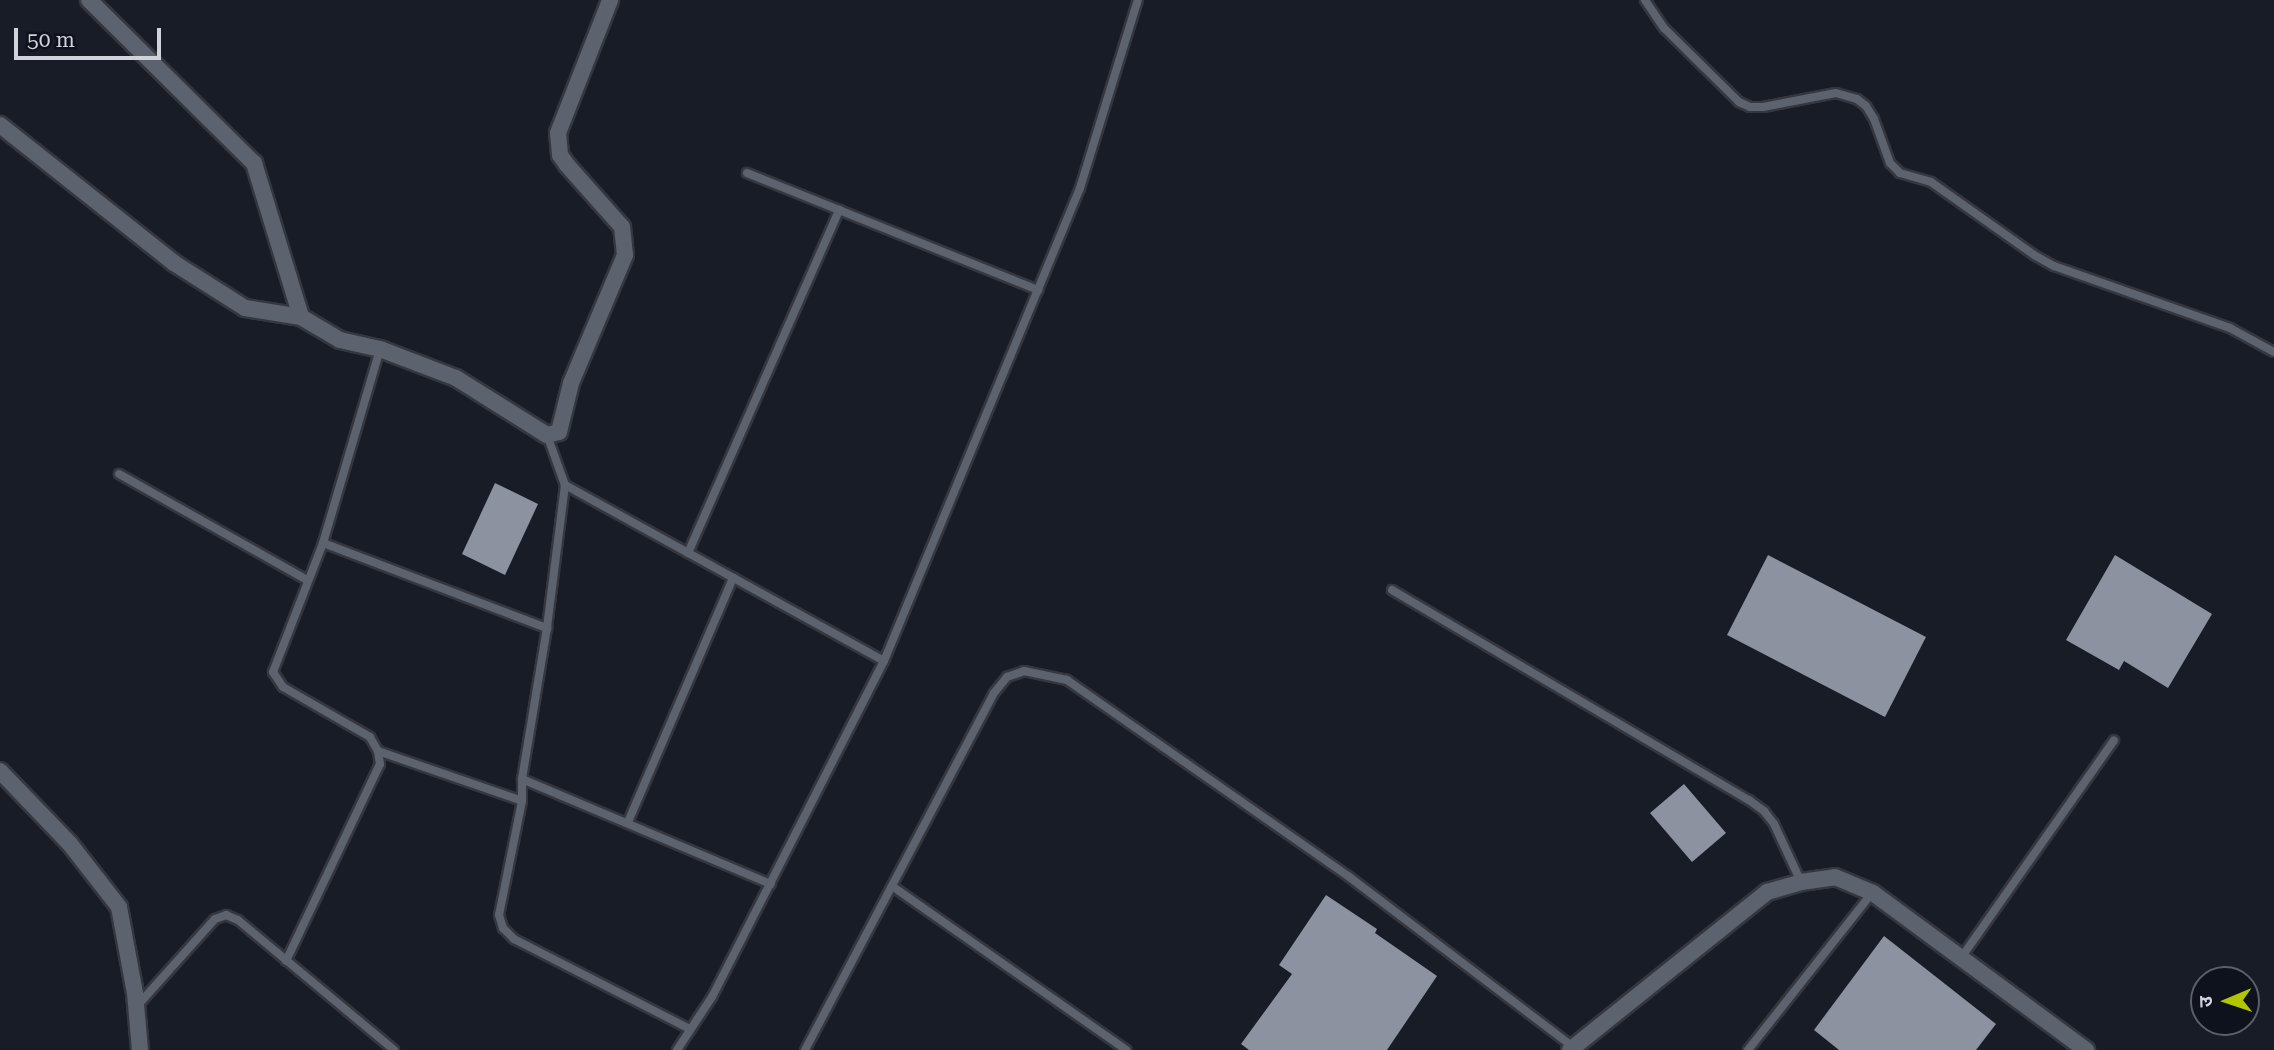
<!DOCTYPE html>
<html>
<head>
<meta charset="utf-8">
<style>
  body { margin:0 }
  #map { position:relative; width:2274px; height:1050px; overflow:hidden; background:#171c26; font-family:"Roboto Serif","Noto Sans Devanagari",serif }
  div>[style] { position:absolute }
  .building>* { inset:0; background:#8c929f }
  .roads { filter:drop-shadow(2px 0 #353740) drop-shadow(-2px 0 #353740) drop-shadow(0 2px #353740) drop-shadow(0 -2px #353740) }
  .lane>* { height:8px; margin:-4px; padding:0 4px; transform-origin:4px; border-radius:4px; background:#5c626e }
  .street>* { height:16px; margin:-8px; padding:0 8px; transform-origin:8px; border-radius:8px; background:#5c626e }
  span { translate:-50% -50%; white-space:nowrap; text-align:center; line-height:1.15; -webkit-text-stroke:7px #0e121c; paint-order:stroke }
  .north { position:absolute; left:2190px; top:966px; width:70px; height:70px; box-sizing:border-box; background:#0e121c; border:2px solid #5c5f68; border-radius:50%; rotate:268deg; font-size:19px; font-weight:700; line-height:28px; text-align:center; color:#d0d3da }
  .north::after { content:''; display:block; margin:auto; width:24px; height:32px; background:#b1c500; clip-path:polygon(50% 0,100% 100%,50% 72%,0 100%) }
  .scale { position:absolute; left:14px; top:28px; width:147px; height:32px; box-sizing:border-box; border:4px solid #d0d3da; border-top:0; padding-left:9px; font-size:21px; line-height:24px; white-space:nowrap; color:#d0d3da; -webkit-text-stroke:5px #0e121c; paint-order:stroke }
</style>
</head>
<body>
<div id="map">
  <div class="building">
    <i style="clip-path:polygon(495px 483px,538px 504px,505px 575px,462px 554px)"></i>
    <i style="clip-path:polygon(1768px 555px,1926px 637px,1885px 717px,1727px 635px)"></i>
    <i style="clip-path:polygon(2115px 555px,2212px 614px,2168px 688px,2124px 661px,2119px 670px,2066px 640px)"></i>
    <i style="clip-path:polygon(1684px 784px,1726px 833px,1692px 862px,1650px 813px)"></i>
    <i style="clip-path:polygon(1326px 895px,1377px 929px,1375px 933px,1437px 976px,1387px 1050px,1249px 1050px,1241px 1044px,1292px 974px,1279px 965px)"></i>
    <i style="clip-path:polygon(1884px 936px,1996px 1024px,1976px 1050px,1839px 1050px,1814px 1030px)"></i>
  </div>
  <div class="roads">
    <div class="lane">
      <i style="left:1645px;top:0;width:34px;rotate:56deg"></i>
      <i style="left:1664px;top:28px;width:105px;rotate:44.6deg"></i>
      <i style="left:1739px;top:102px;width:12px;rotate:24deg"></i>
      <i style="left:1750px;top:107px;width:13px"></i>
      <i style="left:1763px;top:107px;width:74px;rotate:-10.9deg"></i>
      <i style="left:1836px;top:93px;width:22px;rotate:16deg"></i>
      <i style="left:1857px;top:99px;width:11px;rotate:38deg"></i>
      <i style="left:1866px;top:106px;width:15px;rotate:58deg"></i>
      <i style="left:1874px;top:119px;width:47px;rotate:70deg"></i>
      <i style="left:1890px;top:163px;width:14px;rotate:45deg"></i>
      <i style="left:1900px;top:173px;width:32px;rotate:16deg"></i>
      <i style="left:1931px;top:182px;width:126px;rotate:35.3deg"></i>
      <i style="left:2034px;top:255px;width:23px;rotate:29deg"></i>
      <i style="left:2054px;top:266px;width:187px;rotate:19.4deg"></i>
      <i style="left:2230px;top:328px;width:50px;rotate:28.6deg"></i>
      <i style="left:747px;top:173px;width:314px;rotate:21.9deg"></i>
      <i style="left:547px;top:435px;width:53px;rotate:70.2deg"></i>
      <i style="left:565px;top:485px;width:144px;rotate:97.2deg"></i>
      <i style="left:547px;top:628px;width:153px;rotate:99.4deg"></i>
      <i style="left:522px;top:779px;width:22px;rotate:90deg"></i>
      <i style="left:522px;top:801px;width:116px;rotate:101.4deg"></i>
      <i style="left:499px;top:915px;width:14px;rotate:73deg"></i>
      <i style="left:503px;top:928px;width:16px;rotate:45deg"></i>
      <i style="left:514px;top:939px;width:198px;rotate:27.1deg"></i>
      <i style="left:119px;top:474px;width:216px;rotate:29.4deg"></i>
      <i style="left:565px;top:485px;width:364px;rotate:28.9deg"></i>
      <i style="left:323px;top:543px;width:240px;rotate:20.8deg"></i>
      <i style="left:688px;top:553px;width:375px;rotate:-66.2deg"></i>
      <i style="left:1392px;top:590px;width:414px;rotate:30.5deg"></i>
      <i style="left:1749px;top:800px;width:19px;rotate:36deg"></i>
      <i style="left:1764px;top:811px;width:16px;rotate:52deg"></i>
      <i style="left:1774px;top:824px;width:64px;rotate:65deg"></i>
      <i style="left:378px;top:751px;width:152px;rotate:19.1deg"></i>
      <i style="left:522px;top:779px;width:270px;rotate:22.9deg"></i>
      <i style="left:628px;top:822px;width:266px;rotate:-66.7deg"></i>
      <i style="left:892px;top:886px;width:286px;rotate:35deg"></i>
      <i style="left:1961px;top:958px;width:266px;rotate:-54.9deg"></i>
      <i style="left:286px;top:961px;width:218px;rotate:-64.5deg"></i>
      <i style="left:380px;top:764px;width:13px;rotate:-99deg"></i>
      <i style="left:378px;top:751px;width:16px;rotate:-120deg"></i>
      <i style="left:370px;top:737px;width:100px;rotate:-150.1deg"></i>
      <i style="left:283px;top:687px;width:18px;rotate:-124deg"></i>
      <i style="left:273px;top:672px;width:138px;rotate:-68.8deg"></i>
      <i style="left:323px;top:543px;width:202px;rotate:-73.6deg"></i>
      <i style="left:138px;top:1005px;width:115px;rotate:-48.2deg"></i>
      <i style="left:215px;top:919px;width:12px;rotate:-20deg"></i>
      <i style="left:226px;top:915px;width:13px;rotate:23deg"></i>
      <i style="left:238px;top:920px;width:203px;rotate:39.8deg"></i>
      <i style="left:677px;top:1050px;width:64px;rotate:-56.6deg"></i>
      <i style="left:712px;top:997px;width:377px;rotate:-62.9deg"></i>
      <i style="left:884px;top:661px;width:512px;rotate:-67.49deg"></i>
      <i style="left:1080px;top:188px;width:197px;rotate:-72.9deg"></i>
      <i style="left:805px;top:1050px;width:404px;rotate:-62.1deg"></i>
      <i style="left:994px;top:693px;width:21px;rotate:-51deg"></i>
      <i style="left:1007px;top:677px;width:18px;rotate:-19deg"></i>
      <i style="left:1024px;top:671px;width:44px;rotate:11.8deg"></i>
      <i style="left:1067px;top:680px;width:343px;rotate:34.9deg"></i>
      <i style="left:1348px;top:876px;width:283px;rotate:37.2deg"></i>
      <i style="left:1748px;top:1050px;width:200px;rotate:-51.7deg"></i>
    </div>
    <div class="street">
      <i style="left:89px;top:0;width:232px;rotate:44.7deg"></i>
      <i style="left:254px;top:163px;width:161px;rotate:73deg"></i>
      <i style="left:0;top:125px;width:222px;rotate:38.4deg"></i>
      <i style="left:174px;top:263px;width:84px;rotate:32.4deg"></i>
      <i style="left:245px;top:308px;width:57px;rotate:9.1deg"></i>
      <i style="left:301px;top:317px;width:45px;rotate:30.5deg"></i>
      <i style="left:340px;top:340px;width:41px;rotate:12.7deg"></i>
      <i style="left:380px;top:349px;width:81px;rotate:20.9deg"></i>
      <i style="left:456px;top:378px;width:107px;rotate:32.1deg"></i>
      <i style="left:547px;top:435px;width:12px;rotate:-14deg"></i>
      <i style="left:559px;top:432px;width:50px;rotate:-76.2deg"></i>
      <i style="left:571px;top:383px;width:139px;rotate:-67.1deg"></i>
      <i style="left:625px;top:255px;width:28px;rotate:-96deg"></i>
      <i style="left:622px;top:227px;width:83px;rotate:-131.6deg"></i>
      <i style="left:567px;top:165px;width:12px;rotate:-125deg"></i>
      <i style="left:560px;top:155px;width:22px;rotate:-95deg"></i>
      <i style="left:558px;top:133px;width:143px;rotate:-68.6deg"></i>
      <i style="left:0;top:771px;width:101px;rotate:46.2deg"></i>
      <i style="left:70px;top:844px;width:80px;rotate:52.1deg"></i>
      <i style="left:119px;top:907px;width:87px;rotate:79.5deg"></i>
      <i style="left:135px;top:993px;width:57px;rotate:85deg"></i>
      <i style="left:1570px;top:1050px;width:253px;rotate:-38.7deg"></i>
      <i style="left:1767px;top:892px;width:35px;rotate:-16deg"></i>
      <i style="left:1801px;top:882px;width:34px;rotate:-8deg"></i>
      <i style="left:1835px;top:877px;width:41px;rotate:22.8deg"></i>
      <i style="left:1873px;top:893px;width:265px;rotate:36.4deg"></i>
    </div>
  </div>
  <div class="north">उ</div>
  <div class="scale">50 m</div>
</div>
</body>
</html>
